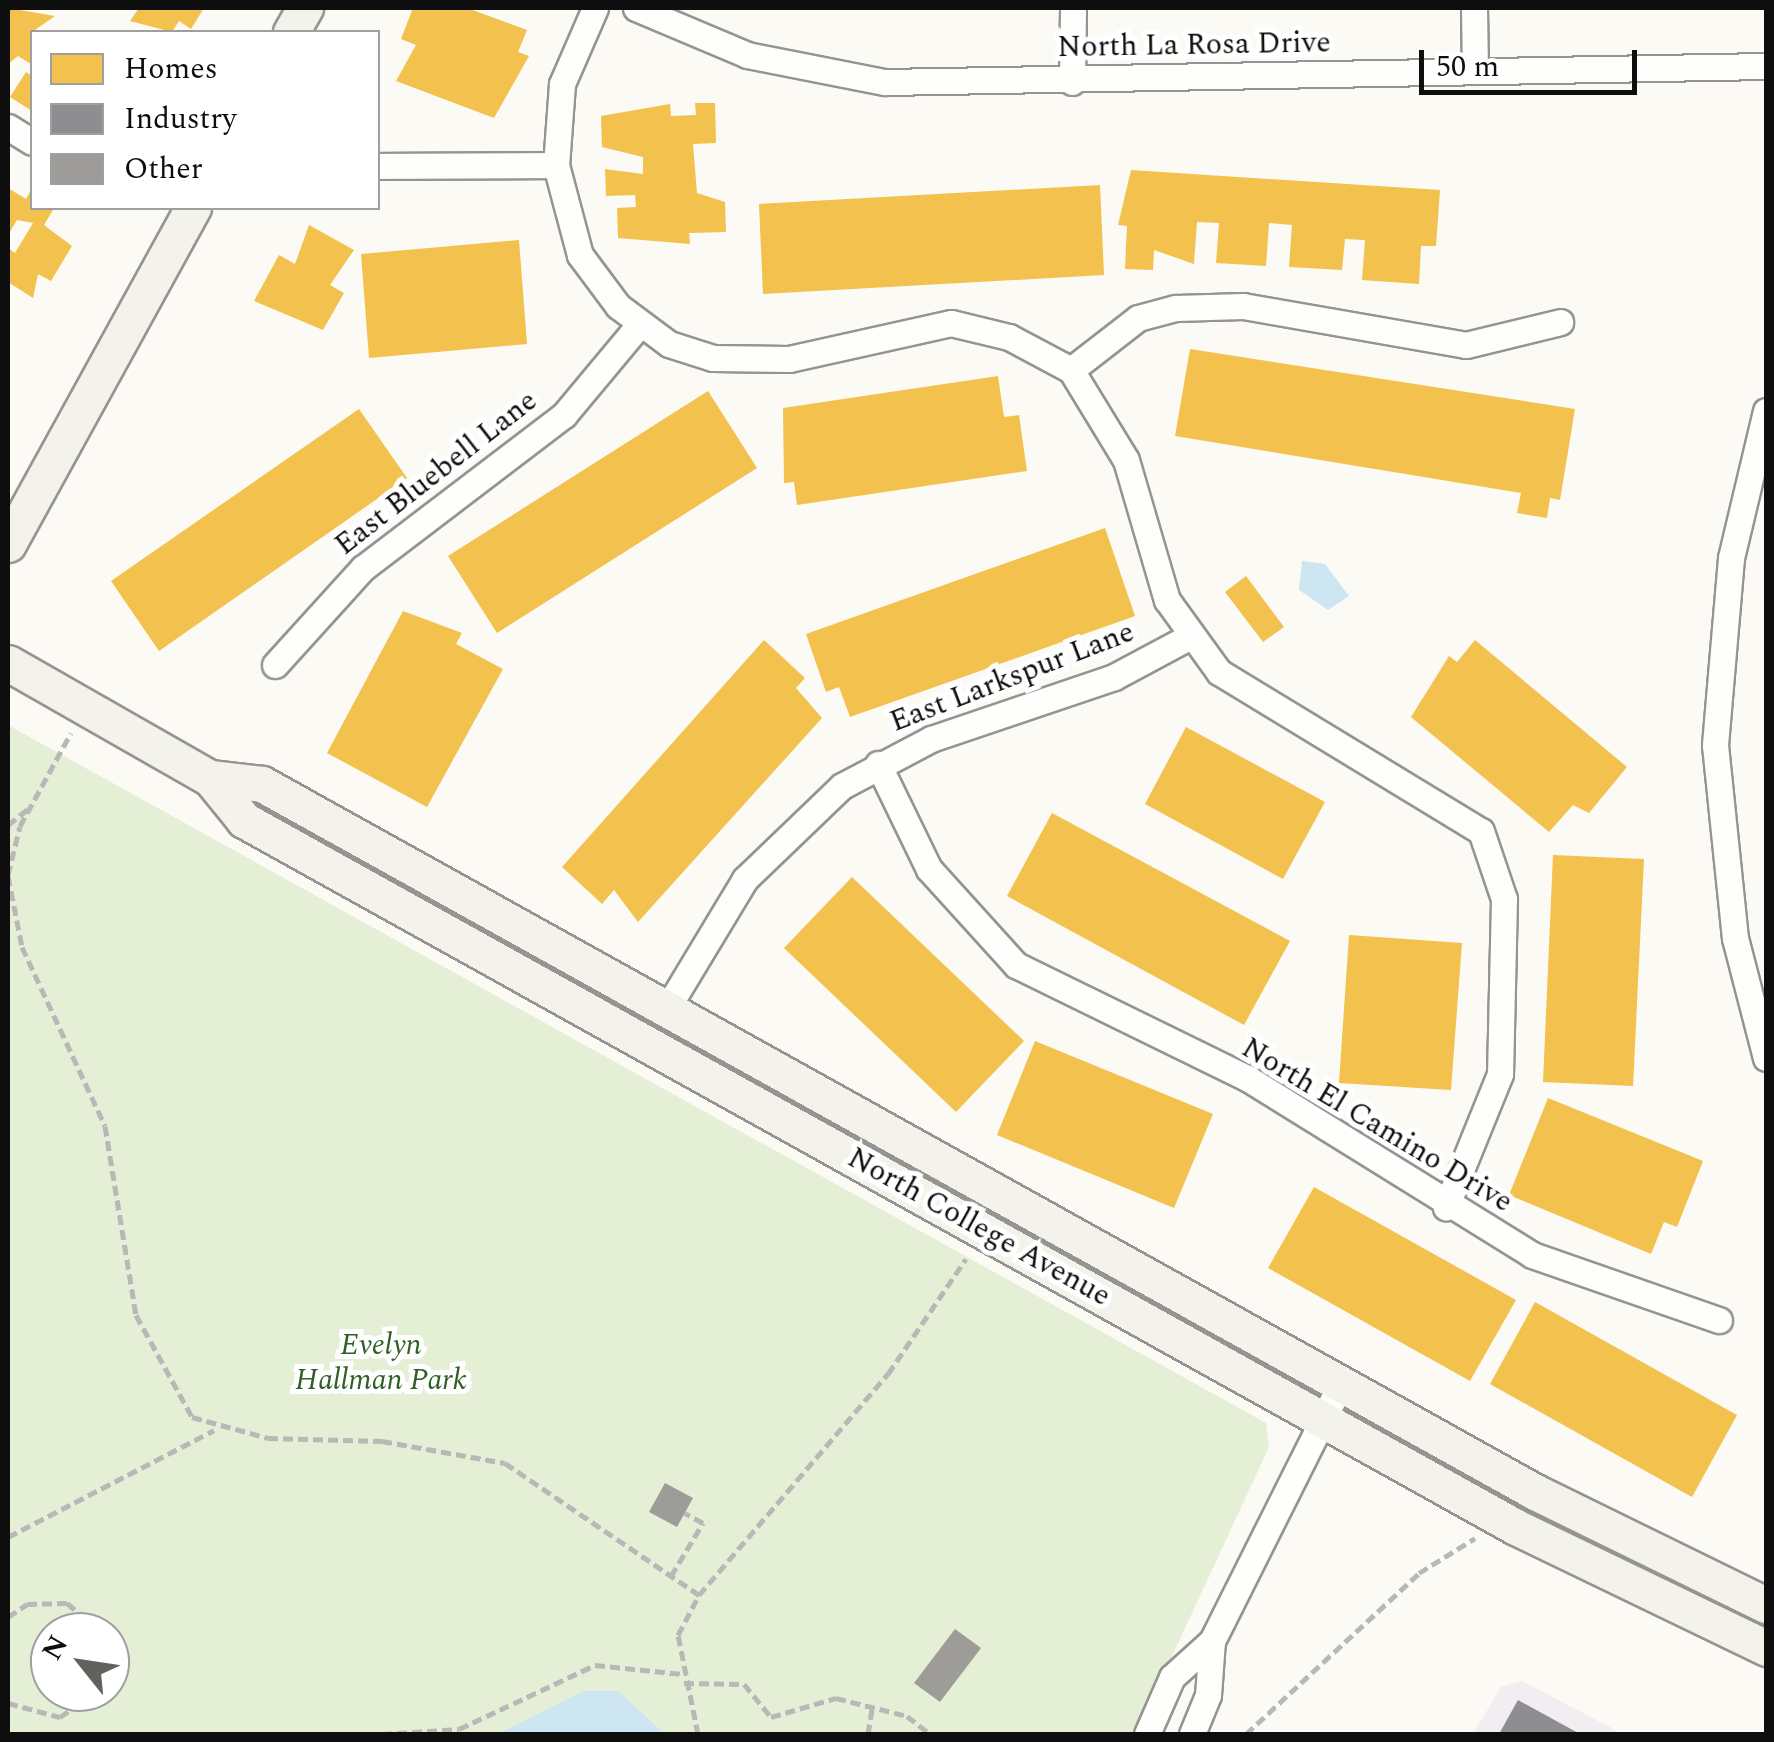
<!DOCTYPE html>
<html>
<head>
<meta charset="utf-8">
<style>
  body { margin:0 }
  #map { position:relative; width:1774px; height:1742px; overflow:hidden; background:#fbfaf4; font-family:Spectral,serif }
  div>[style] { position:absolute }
  .industrial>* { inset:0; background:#f2edf0 }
  .green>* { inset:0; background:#e4efd6 }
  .water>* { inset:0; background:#cee5f2 }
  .homes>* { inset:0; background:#f2c14e }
  .industry>* { inset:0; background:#8d8d92 }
  .building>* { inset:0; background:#9e9c99 }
  .path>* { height:5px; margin-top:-2.5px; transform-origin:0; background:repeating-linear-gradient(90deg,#b8b8b7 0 10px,transparent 0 15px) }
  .roads { filter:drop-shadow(2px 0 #959492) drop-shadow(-2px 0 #959492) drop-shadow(0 2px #959492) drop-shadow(0 -2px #959492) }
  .street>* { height:25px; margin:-12.5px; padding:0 12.5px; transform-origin:12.5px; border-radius:12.5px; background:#fefefd }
  .secondary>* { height:35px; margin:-17.5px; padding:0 17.5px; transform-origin:17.5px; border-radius:17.5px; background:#f4f3eb }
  span { translate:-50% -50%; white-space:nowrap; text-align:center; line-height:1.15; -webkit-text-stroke:10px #fff; paint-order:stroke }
  .street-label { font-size:30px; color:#0e0e0e }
  .park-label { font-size:30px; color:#306024; font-style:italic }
  .frame { position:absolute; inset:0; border:10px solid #0e0e0e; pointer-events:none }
  .legend { position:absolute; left:30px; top:30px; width:350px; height:180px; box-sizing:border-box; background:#fff; border:2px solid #9f9f9f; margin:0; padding:12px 18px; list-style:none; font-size:30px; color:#0e0e0e }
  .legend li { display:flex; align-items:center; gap:20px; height:50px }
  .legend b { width:50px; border:2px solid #9f9f9f }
  .north { position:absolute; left:30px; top:1612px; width:100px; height:100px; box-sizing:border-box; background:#fff; border:2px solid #9f9f9f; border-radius:50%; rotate:300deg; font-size:28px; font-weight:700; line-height:40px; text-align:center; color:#0e0e0e }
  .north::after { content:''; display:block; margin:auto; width:35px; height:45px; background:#61615e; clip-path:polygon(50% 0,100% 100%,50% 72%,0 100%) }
  .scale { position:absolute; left:1419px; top:50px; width:218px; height:45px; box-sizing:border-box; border:5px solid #0e0e0e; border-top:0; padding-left:12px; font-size:30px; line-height:35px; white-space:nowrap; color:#0e0e0e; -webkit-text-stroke:8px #fff; paint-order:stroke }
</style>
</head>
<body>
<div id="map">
  <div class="industrial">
    <i style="clip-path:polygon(1522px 1681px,1623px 1734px,1473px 1734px,1501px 1687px)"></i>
  </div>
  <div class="green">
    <i style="clip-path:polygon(evenodd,8px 725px,1266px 1423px,1269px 1447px,1136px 1734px,8px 1734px,8px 725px,50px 1632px,110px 1632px,110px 1692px,50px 1692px,50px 1632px)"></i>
  </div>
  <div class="water">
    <i style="clip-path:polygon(1302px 561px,1325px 564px,1349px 596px,1328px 610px,1299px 590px)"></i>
    <i style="clip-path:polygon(584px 1691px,618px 1691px,665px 1734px,498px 1734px)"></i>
  </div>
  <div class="homes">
    <i style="clip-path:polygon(8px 8px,55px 16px,32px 32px,31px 64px,18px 56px,8px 64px)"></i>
    <i style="clip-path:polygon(139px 8px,204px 8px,191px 29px,179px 21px,172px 32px,130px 21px)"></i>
    <i style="clip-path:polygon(413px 8px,467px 8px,527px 30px,518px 52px,529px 56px,494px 118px,396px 81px,416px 45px,401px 39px)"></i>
    <i style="clip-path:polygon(26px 72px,32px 76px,32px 111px,10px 97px)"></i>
    <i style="clip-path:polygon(695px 103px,715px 103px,716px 143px,693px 144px,697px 193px,725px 202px,726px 232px,689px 233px,690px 244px,618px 238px,617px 208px,636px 207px,635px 195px,606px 196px,605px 169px,643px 174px,643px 157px,602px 147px,601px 116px,670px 104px,671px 116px,696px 115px)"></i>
    <i style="clip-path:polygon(1131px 170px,1440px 190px,1436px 246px,1421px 246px,1419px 284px,1362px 280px,1365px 240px,1345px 239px,1342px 270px,1289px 267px,1292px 225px,1269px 223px,1266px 266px,1216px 263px,1219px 223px,1197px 222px,1194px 264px,1154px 250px,1153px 270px,1125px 269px,1127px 226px,1118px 225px)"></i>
    <i style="clip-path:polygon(1100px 185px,1104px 275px,763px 294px,759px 204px)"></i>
    <i style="clip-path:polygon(8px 188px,26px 199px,32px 188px,32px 208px,54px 208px,44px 225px,72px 246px,51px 281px,38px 274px,33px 298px,8px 282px,8px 248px,15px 253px,33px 223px,17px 220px,8px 235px)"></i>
    <i style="clip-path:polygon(309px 225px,354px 250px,330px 285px,344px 293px,323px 330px,254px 301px,279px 255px,295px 264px)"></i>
    <i style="clip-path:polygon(519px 240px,527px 344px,369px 358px,361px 254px)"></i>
    <i style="clip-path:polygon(1190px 349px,1575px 409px,1560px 500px,1550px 498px,1547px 518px,1517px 513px,1521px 493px,1175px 436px)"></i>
    <i style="clip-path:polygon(998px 376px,1004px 417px,1019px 415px,1027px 471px,797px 505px,794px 482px,784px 483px,783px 408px)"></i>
    <i style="clip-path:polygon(708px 391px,757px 468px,497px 633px,448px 556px)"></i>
    <i style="clip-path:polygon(359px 409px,407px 478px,159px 651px,111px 581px)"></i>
    <i style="clip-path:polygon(1105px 528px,1135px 616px,850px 717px,839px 687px,826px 692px,806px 634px)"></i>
    <i style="clip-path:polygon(1246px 576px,1284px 627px,1263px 642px,1225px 592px)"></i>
    <i style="clip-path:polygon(403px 611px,462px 633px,456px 644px,503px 669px,427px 807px,327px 753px)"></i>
    <i style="clip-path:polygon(764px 640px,805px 678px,796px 688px,822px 718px,638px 922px,614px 890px,602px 904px,562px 867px)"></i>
    <i style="clip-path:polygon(1475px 640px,1627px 767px,1589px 813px,1573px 805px,1549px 832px,1411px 717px,1449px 656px,1457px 662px)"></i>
    <i style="clip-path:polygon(1186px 727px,1325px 802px,1283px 879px,1145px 804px)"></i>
    <i style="clip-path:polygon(1052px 813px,1290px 941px,1244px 1025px,1007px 896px)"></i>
    <i style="clip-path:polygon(1553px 855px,1644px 859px,1633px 1086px,1543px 1082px)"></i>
    <i style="clip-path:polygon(852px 877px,1024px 1041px,956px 1112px,784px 948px)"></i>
    <i style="clip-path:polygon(1349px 935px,1462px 943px,1451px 1090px,1339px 1083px)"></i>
    <i style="clip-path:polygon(1035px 1041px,1213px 1114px,1174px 1208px,997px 1135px)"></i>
    <i style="clip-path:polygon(1548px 1098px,1703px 1161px,1677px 1227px,1664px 1222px,1651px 1254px,1509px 1195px)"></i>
    <i style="clip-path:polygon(1314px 1187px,1516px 1300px,1470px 1381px,1268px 1268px)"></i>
    <i style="clip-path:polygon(1535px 1302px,1737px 1415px,1692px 1497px,1490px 1384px)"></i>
  </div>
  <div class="industry">
    <i style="clip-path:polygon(1518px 1700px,1580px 1734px,1499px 1734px)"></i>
  </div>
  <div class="building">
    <i style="clip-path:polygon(665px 1483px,693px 1498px,677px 1527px,649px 1512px)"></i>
    <i style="clip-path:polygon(955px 1629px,981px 1648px,940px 1702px,914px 1683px)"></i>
  </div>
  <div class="path">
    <i style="left:8px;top:825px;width:27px;rotate:-39deg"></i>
    <i style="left:8px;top:875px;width:50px;rotate:-76.2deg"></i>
    <i style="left:20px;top:826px;width:106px;rotate:-61.3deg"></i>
    <i style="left:8px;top:876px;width:72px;rotate:78.8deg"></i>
    <i style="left:22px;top:947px;width:197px;rotate:65.1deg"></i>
    <i style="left:105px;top:1126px;width:192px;rotate:80.7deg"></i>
    <i style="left:136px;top:1315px;width:116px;rotate:61.2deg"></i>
    <i style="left:192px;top:1417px;width:79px;rotate:15.4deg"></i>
    <i style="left:268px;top:1438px;width:114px;rotate:1.5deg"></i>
    <i style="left:382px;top:1441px;width:125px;rotate:10.1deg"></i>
    <i style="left:505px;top:1463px;width:235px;rotate:34.2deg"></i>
    <i style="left:8px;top:1537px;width:232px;rotate:-27.4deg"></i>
    <i style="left:671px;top:1576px;width:62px;rotate:-58.9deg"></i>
    <i style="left:703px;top:1523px;width:21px;rotate:-151deg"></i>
    <i style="left:8px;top:1617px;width:23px;rotate:-34deg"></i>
    <i style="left:27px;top:1604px;width:40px;rotate:-1.4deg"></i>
    <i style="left:67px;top:1603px;width:45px;rotate:40.5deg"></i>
    <i style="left:684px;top:1683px;width:60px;rotate:1deg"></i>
    <i style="left:744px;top:1684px;width:43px;rotate:50.7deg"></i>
    <i style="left:771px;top:1717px;width:68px;rotate:-16.3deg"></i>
    <i style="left:836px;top:1698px;width:73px;rotate:14.2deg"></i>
    <i style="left:907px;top:1716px;width:29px;rotate:38deg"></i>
    <i style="left:8px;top:1703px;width:54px;rotate:15.1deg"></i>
    <i style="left:60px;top:1717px;width:45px;rotate:-34deg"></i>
    <i style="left:382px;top:1734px;width:77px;rotate:-3.7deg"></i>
    <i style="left:459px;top:1729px;width:150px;rotate:-25.2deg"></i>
    <i style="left:595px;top:1665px;width:88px;rotate:5.8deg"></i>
    <i style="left:698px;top:1734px;width:101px;rotate:-101.4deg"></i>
    <i style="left:678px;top:1635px;width:45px;rotate:-62.3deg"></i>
    <i style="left:699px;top:1595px;width:291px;rotate:-49.5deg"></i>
    <i style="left:888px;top:1374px;width:139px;rotate:-55.9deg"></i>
    <i style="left:868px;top:1734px;width:26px;rotate:-81deg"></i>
    <i style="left:1246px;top:1734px;width:236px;rotate:-42.9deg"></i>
    <i style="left:1419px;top:1573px;width:66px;rotate:-32deg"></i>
  </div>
  <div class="roads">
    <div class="street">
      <i style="left:595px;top:8px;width:83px;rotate:113.5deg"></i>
      <i style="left:562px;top:84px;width:81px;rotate:94.2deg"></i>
      <i style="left:556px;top:165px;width:93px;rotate:75.1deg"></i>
      <i style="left:580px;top:255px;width:64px;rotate:53.3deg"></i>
      <i style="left:618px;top:306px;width:64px;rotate:36.7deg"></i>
      <i style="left:669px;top:344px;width:46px;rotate:17.7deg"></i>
      <i style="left:713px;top:358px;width:76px;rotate:0.8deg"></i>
      <i style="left:789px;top:359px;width:166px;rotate:-12.5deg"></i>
      <i style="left:951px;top:323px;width:60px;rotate:13.6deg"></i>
      <i style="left:1009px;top:337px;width:70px;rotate:28deg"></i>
      <i style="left:1071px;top:370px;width:105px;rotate:58.6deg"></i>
      <i style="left:1126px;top:460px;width:146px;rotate:73.7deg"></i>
      <i style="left:1167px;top:600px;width:89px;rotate:54.2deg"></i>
      <i style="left:1219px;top:672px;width:306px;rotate:31.3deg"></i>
      <i style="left:1481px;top:831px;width:72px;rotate:71.3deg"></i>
      <i style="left:1504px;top:899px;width:175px;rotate:91.3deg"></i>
      <i style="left:1500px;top:1074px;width:144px;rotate:112.1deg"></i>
      <i style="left:636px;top:8px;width:121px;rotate:22.9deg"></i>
      <i style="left:747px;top:55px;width:141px;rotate:11.1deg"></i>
      <i style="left:885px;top:82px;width:881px;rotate:-1.04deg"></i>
      <i style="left:1474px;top:8px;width:63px;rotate:89.1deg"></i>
      <i style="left:1072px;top:82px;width:74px;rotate:-89.2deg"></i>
      <i style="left:8px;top:127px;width:28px;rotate:32deg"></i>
      <i style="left:378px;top:166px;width:178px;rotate:-0.3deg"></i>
      <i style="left:1071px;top:370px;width:85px;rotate:-37.8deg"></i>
      <i style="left:1138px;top:318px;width:39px;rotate:-15deg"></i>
      <i style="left:1176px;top:308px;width:67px;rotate:-1.7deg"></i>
      <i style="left:1243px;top:306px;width:226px;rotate:9.9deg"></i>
      <i style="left:1466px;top:345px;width:97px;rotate:-13.7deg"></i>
      <i style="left:1766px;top:411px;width:151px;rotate:103.4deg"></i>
      <i style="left:1731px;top:558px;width:188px;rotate:94.9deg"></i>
      <i style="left:1715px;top:745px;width:194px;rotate:84.1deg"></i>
      <i style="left:1735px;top:938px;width:124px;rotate:75.5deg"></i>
      <i style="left:275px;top:665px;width:131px;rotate:-47.8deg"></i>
      <i style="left:363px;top:568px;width:253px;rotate:-37.3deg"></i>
      <i style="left:564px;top:415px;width:117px;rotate:-50.2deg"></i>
      <i style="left:878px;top:764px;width:117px;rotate:64.1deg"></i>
      <i style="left:929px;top:869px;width:130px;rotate:47.8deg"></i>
      <i style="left:1016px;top:965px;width:257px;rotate:26.1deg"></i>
      <i style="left:1247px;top:1078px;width:335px;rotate:31.8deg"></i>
      <i style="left:1532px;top:1255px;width:198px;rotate:19.2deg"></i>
      <i style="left:669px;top:1005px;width:147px;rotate:-58.9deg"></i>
      <i style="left:745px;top:879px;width:134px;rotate:-43.8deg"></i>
      <i style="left:842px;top:786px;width:101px;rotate:-27.8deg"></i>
      <i style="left:931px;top:739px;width:193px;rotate:-18.7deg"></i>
      <i style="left:1114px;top:677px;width:85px;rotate:-28.1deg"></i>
      <i style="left:1147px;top:1734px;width:62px;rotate:-66.3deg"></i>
      <i style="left:1172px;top:1677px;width:54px;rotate:-42deg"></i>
      <i style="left:1192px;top:1734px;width:42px;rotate:-67.7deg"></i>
      <i style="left:1208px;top:1695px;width:54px;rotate:-85.8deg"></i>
      <i style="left:1212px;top:1641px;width:288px;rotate:-63.4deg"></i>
    </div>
    <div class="secondary">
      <i style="left:291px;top:32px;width:28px;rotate:-60deg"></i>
      <i style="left:8px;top:544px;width:384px;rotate:-61.2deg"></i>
      <i style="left:8px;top:663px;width:232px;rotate:29.7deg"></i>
      <i style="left:210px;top:778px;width:52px;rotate:6.6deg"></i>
      <i style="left:262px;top:784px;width:1457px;rotate:29.08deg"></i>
      <i style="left:1535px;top:1492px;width:257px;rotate:26.1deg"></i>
      <i style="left:210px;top:778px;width:54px;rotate:51deg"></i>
      <i style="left:244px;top:820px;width:1455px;rotate:29.07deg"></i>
      <i style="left:1516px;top:1527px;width:278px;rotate:25.8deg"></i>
    </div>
  </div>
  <div class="street-label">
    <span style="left:1194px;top:45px;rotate:-1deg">North La Rosa Drive</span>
    <span style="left:436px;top:473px;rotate:-38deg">East Bluebell Lane</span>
    <span style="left:1012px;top:677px;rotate:-21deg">East Larkspur Lane</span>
    <span style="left:1377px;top:1125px;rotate:31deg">North El Camino Drive</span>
    <span style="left:979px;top:1227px;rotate:29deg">North College Avenue</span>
  </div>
  <div class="park-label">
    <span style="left:381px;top:1362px">Evelyn<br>Hallman Park</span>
  </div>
  <div class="frame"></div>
  <ul class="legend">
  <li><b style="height:28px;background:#f2c14e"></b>Homes</li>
  <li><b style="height:28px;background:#8d8d92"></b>Industry</li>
  <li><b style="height:28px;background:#9e9c99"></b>Other</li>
  </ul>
  <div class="north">N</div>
  <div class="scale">50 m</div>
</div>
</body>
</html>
